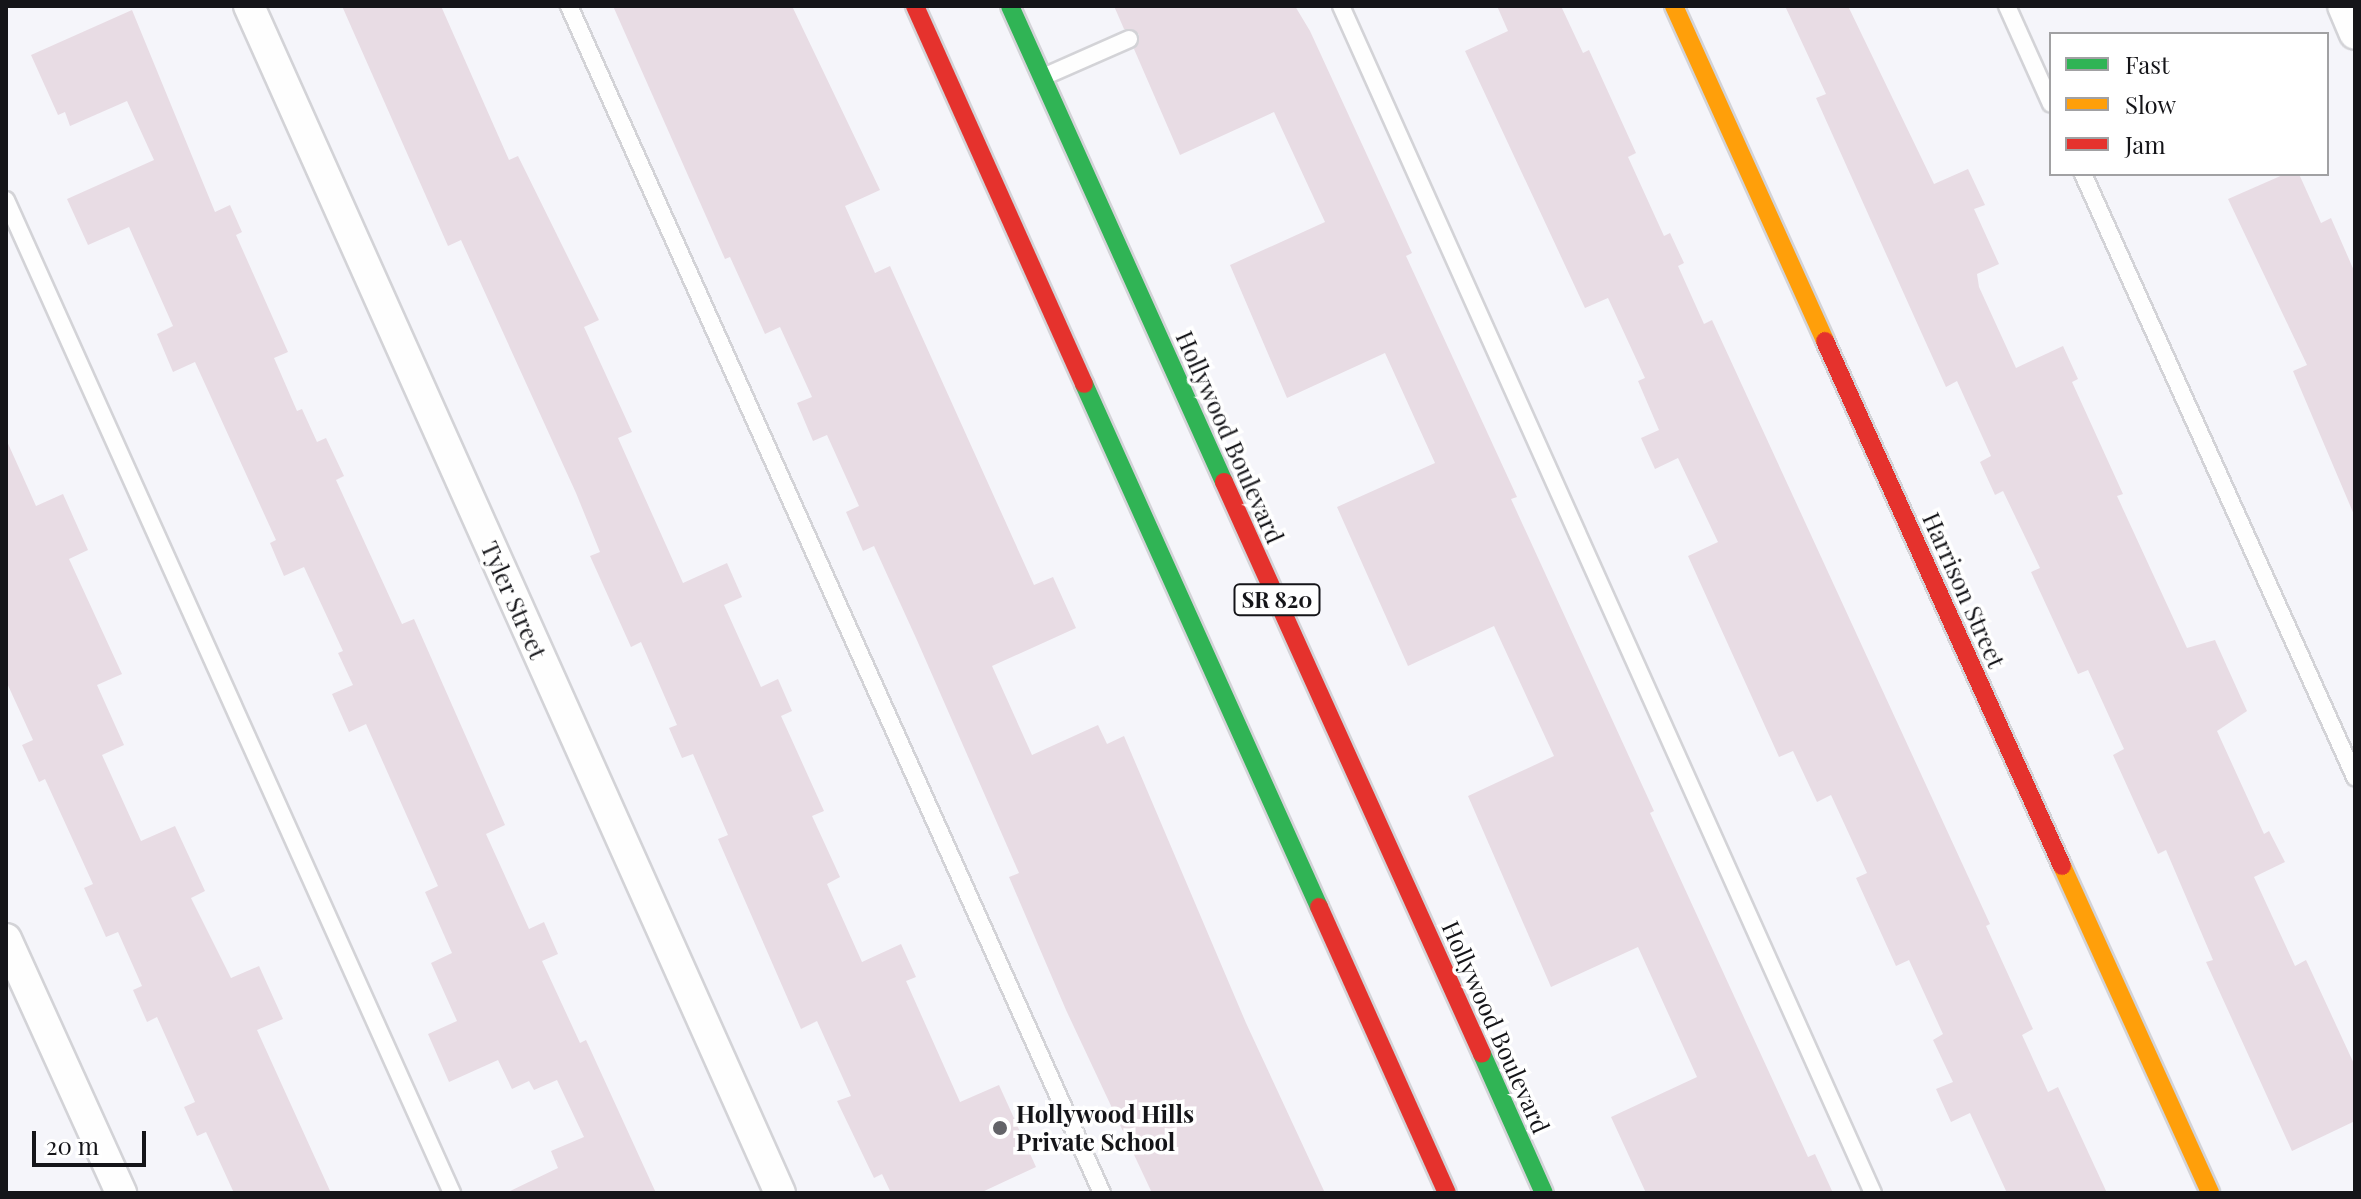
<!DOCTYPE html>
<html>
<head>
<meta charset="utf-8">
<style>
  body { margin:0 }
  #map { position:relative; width:2361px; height:1199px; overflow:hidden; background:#f5f5fa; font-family:"Playfair Display",serif }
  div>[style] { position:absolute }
  .building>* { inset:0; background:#e8dce4 }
  .roads { filter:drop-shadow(2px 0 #d3d3d7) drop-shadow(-2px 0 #d3d3d7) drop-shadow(0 2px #d3d3d7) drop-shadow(0 -2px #d3d3d7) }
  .lane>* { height:16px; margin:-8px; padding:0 8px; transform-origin:8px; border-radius:8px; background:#fefefe }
  .street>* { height:30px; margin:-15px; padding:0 15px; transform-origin:15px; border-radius:15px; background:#fefefe }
  .fast>* { height:18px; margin:-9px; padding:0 9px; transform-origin:9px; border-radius:9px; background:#30b455 }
  .slow>* { height:18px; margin:-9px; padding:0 9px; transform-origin:9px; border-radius:9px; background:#ff9f0a }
  .jam>* { height:18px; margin:-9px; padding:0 9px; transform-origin:9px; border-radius:9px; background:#e5322d }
  .dots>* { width:22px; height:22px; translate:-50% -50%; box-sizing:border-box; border:4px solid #fff; border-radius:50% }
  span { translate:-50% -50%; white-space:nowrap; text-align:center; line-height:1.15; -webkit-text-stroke:7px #fff; paint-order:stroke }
  .shield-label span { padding:2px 6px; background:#fff; border:2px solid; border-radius:6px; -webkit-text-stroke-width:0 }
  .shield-label { font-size:22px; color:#151519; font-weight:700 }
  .street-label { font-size:24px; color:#151519 }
  .poi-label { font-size:24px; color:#151519; font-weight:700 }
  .left { translate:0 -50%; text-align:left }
  .frame { position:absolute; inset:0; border:8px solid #151519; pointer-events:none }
  .legend { position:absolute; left:2049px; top:32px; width:280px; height:144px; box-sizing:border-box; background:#fff; border:2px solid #a1a1a3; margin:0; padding:10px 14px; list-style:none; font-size:24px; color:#151519 }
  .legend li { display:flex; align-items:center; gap:16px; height:40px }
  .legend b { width:40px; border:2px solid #a1a1a3 }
  .scale { position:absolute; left:32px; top:1131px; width:114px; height:36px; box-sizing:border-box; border:4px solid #151519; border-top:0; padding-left:10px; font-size:24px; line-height:28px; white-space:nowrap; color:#151519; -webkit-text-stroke:6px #fff; paint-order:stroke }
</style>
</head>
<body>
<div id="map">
  <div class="building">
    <i style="clip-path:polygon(342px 6px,441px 6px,509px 160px,518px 156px,599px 320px,584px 327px,632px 432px,618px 438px,683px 583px,727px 563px,742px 597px,724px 605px,761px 687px,778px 679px,792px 711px,781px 716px,824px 811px,812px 816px,840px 877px,827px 884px,862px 962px,901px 944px,916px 977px,906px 981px,960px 1102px,999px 1085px,1036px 1167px,980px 1193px,891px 1193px,882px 1174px,874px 1178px,837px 1101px,851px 1096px,817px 1021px,801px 1029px,718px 839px,728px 835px,693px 754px,682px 758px,669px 728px,677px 725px,641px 642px,631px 647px,590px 556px,600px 552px,576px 493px,461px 240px,448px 246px)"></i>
    <i style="clip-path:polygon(613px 6px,792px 6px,880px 190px,845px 206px,875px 273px,890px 266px,1034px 585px,1053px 577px,1076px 628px,992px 666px,1032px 755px,1098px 725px,1107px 744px,1124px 736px,1246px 1023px,1325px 1193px,1152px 1193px,1066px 1010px,1009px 877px,1019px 873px,916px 638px,874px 546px,863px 551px,846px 512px,859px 506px,827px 435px,813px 441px,797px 403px,812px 397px,780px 327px,765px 334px,730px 257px,725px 259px)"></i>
    <i style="clip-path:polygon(1114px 6px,1295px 6px,1310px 31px,1412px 253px,1406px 256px,1517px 497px,1511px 499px,1654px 811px,1650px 813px,1808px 1157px,1815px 1154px,1833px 1193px,1646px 1193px,1611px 1117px,1697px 1077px,1638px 947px,1551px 987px,1468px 796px,1554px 756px,1494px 626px,1408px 666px,1337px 507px,1435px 463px,1385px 353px,1287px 398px,1230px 265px,1325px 222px,1274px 112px,1180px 155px,1134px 49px,1139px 34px,1124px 29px)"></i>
    <i style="clip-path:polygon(1497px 6px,1561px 6px,1583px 53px,1589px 50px,1636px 153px,1628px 157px,1664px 236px,1670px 233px,1684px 263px,1678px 266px,1704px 324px,1712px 320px,1990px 924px,1986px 926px,2033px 1029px,2022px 1035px,2048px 1092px,2058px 1087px,2107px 1193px,2007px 1193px,1970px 1113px,1951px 1122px,1936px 1089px,1953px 1082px,1933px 1040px,1943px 1034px,1909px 960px,1896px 966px,1856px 878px,1867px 873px,1831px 795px,1817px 802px,1793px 751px,1779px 757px,1688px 556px,1718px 542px,1678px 458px,1655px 469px,1641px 438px,1659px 430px,1638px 381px,1645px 378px,1608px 298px,1585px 308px,1465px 51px,1508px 31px)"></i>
    <i style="clip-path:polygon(1785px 6px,1848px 6px,1934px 184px,1968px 169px,1985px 205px,1974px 209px,1999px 264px,1977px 274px,1979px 287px,2016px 368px,2063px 346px,2078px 379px,2072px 382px,2123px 494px,2117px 496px,2187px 648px,2215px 640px,2247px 711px,2217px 731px,2264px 834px,2269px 831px,2285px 862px,2254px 877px,2295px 966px,2306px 960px,2355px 1066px,2355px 1121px,2292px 1151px,2206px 962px,2213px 960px,2166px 850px,2158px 854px,2113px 755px,2124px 749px,2088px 670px,2078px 674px,2031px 572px,2040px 568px,2003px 491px,1995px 495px,1980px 462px,1991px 456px,1957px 381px,1946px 387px,1922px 334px,1816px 98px,1826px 94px)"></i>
    <i style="clip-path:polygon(132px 10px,215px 212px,230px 205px,242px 232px,236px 235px,288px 352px,274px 358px,297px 411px,302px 409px,317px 442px,326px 438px,344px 476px,336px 480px,402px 624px,414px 619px,505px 825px,486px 834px,529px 929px,544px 922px,558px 954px,542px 961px,580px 1043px,586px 1040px,656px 1193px,506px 1193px,558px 1168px,551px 1151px,584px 1137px,557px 1080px,534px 1090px,529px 1081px,512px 1089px,498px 1060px,449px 1082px,428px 1034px,457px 1021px,431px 963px,452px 953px,425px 892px,438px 886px,366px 724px,349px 732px,332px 694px,353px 685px,338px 653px,343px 651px,304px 567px,284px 576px,270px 543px,276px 540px,195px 362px,173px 372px,157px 334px,173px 326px,129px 227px,88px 245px,67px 199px,154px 160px,127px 101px,70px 126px,65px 112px,58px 115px,31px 55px)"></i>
    <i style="clip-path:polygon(2285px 174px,2299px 174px,2321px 223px,2331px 218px,2355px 273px,2355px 517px,2293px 371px,2307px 365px,2228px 199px)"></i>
    <i style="clip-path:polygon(6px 439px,36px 506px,63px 494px,88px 550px,69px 559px,122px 674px,97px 685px,124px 745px,102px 755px,141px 841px,175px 826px,205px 891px,191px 898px,231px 978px,259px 966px,283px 1019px,257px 1030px,331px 1193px,234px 1193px,206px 1132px,197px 1136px,184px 1107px,195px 1102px,157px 1017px,147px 1022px,133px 990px,142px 986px,118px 932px,106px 937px,84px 888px,93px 884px,45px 779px,39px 782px,22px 745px,33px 740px,6px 681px)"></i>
  </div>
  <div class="roads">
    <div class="lane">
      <i style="left:569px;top:6px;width:1301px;rotate:65.82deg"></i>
      <i style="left:1341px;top:6px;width:1301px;rotate:65.86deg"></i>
      <i style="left:2007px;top:6px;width:107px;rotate:65.8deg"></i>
      <i style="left:1043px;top:77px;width:94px;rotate:-23.8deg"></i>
      <i style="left:2083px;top:174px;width:662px;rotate:65.72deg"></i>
      <i style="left:6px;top:200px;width:1089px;rotate:65.81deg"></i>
    </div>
    <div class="street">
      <i style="left:249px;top:6px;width:1300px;rotate:65.9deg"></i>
      <i style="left:2343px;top:6px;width:30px;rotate:67deg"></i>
      <i style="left:6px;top:939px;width:279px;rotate:65.6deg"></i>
    </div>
    <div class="fast">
      <i style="left:1010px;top:6px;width:522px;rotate:65.79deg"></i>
      <i style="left:1084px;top:384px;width:573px;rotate:65.8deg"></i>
      <i style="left:1482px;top:1054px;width:152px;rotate:66deg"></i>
    </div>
    <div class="slow">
      <i style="left:1674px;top:6px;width:367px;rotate:65.7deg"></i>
      <i style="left:2062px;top:866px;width:359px;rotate:65.6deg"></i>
    </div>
    <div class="jam">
      <i style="left:915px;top:6px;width:414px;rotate:65.9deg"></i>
      <i style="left:1825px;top:341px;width:576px;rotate:65.7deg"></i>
      <i style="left:1224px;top:482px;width:627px;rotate:65.72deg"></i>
      <i style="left:1319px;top:907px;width:313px;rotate:65.9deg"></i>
    </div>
  </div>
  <div class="dots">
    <i style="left:1000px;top:1128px;background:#636368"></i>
  </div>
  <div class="shield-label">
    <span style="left:1277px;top:600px">SR 820</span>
  </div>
  <div class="street-label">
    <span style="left:1230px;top:437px;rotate:66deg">Hollywood Boulevard</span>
    <span style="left:1964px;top:590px;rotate:66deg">Harrison Street</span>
    <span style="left:514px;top:600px;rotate:66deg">Tyler Street</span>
    <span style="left:1496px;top:1027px;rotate:66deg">Hollywood Boulevard</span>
  </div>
  <div class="poi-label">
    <span class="left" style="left:1016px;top:1128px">Hollywood Hills<br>Private School</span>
  </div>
  <div class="frame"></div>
  <ul class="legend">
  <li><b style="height:10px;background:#30b455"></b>Fast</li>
  <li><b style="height:10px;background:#ff9f0a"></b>Slow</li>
  <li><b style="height:10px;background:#e5322d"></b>Jam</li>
  </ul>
  <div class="scale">20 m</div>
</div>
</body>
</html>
